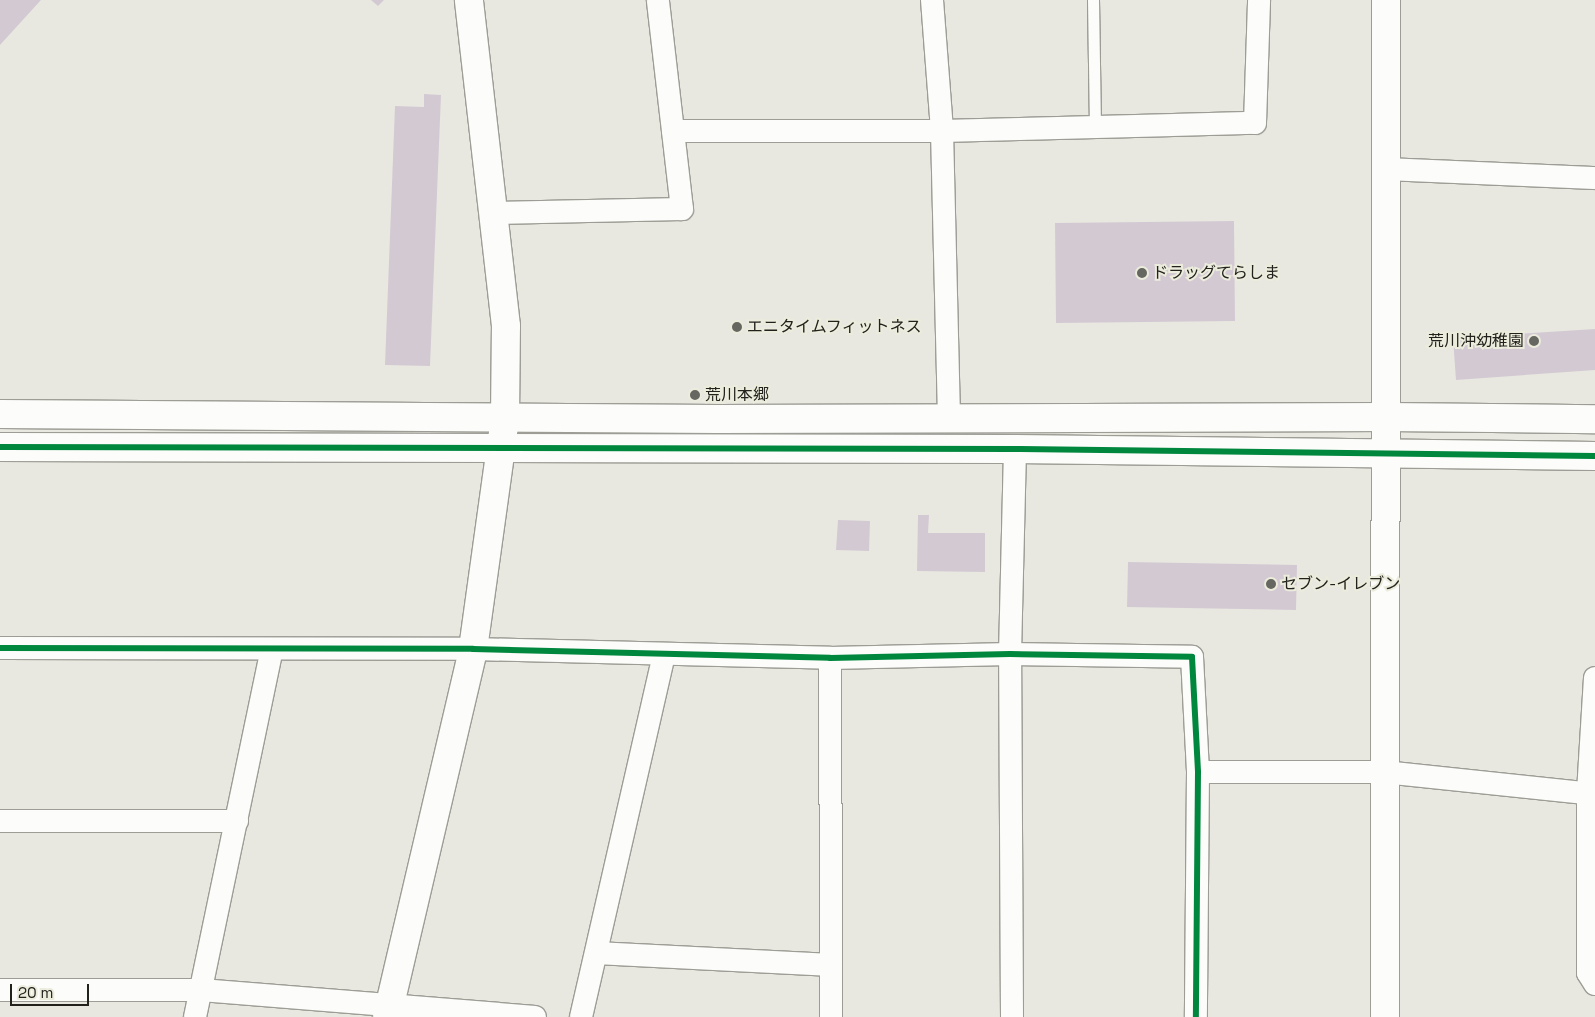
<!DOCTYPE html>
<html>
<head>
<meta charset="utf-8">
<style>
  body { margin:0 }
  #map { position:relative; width:1595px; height:1017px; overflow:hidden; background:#e8e8e0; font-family:"Space Grotesk","Noto Sans JP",sans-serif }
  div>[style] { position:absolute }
  .building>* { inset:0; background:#d3c9d3 }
  .roads { filter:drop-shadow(1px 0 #9d9d96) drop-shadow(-1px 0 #9d9d96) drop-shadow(0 1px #9d9d96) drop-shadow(0 -1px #9d9d96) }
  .service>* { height:11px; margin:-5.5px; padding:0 5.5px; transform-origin:5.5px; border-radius:5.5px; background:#fcfcfa }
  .minor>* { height:22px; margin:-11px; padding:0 11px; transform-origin:11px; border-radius:11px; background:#fcfcfa }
  .tertiary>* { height:28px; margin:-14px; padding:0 14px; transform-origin:14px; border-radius:14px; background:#fcfcfa }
  .cycleway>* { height:6px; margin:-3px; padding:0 3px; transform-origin:3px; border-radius:3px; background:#00873e }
  .dots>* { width:14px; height:14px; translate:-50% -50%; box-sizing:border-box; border:2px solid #ececdd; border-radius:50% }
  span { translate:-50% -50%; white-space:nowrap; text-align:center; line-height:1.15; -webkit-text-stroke:4px #ececdd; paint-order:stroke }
  .poi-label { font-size:16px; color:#22211c }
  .left { translate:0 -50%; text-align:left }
  .right { translate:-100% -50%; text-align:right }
  .scale { position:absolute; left:10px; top:984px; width:79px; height:22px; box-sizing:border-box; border:2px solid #22211c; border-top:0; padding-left:6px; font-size:15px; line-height:18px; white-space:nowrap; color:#22211c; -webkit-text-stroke:4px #ececdd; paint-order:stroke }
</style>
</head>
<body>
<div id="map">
  <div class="building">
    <i style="clip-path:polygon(0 0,41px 0,0 45px)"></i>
    <i style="clip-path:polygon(371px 0,384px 0,378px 6px)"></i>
    <i style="clip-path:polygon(424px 94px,441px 95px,430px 366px,385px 365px,395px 106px,424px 107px)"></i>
    <i style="clip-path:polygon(1234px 221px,1235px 321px,1056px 323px,1055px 223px)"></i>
    <i style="clip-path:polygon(1595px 329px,1595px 370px,1456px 380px,1453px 338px)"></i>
    <i style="clip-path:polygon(918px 515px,929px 515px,928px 533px,985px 533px,985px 572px,917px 571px)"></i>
    <i style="clip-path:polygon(838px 520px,870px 521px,869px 551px,836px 550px)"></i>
    <i style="clip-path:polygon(1128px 562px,1297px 565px,1296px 610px,1127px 607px)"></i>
  </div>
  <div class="roads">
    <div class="service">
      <i style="left:1093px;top:0;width:128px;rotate:89.1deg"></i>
    </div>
    <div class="minor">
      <i style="left:932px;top:0;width:131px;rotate:85.6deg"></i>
      <i style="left:942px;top:131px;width:286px;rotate:88.6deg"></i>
      <i style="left:673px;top:131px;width:269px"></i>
      <i style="left:942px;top:131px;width:313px;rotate:-1.5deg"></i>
      <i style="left:1255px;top:123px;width:123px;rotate:-88.1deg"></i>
      <i style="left:1385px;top:169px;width:210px;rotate:2.5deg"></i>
      <i style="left:494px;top:213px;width:188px;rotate:-1.2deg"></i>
      <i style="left:682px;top:209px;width:210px;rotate:-96.6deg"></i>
      <i style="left:0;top:648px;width:473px;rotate:0.1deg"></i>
      <i style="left:473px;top:649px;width:357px;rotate:1.4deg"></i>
      <i style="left:830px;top:658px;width:180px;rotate:-1.3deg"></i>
      <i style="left:1010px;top:654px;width:182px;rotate:0.9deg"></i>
      <i style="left:1192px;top:657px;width:115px;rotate:87deg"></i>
      <i style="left:1198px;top:772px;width:245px;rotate:90.5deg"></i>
      <i style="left:830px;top:658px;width:359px;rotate:89.8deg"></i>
      <i style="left:1595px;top:678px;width:115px;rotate:93.5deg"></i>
      <i style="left:1588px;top:793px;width:180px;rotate:90deg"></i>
      <i style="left:1588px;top:973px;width:13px;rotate:58deg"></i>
      <i style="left:1198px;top:772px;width:186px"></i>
      <i style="left:1384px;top:772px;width:212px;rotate:6deg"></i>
      <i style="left:0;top:821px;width:237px"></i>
      <i style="left:597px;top:953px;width:234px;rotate:2.9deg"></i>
      <i style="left:0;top:990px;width:201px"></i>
      <i style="left:201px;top:990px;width:335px;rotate:4.6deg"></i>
      <i style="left:195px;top:1017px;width:375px;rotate:-78.2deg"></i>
      <i style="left:581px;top:1017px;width:372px;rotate:-77.1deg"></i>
      <i style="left:1012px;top:1017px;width:363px;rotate:-90.3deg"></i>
      <i style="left:1010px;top:654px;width:205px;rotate:-88.6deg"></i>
    </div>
    <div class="tertiary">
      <i style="left:0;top:414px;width:717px;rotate:0.4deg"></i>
      <i style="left:717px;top:419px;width:670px;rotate:-0.17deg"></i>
      <i style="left:1387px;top:417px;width:208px;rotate:0.6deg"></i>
      <i style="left:0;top:447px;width:1015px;rotate:0.11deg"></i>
      <i style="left:1015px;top:449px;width:580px;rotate:0.69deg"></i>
      <i style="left:387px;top:1017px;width:378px;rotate:-76.8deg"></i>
      <i style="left:473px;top:649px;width:233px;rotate:-82.1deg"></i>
      <i style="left:505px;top:418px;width:92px;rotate:-89.4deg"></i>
      <i style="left:506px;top:326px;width:328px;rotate:-96.5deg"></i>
      <i style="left:1385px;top:1017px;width:1017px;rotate:-89.94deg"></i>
    </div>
  </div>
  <div class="cycleway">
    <i style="left:0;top:447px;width:1015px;rotate:0.11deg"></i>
    <i style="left:1015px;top:449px;width:580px;rotate:0.69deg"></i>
    <i style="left:0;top:648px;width:473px;rotate:0.1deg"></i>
    <i style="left:473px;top:649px;width:357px;rotate:1.4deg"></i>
    <i style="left:830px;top:658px;width:180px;rotate:-1.3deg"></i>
    <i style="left:1010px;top:654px;width:182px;rotate:0.9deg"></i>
    <i style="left:1192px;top:657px;width:115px;rotate:87deg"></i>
    <i style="left:1198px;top:772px;width:245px;rotate:90.5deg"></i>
  </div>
  <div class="dots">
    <i style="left:1142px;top:273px;background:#676761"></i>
    <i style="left:737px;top:327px;background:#676761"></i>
    <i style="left:1534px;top:341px;background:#676761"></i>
    <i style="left:695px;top:395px;background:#676761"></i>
    <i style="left:1271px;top:584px;background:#676761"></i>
  </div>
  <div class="poi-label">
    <span class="left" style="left:1152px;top:273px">ドラッグてらしま</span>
    <span class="left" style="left:747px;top:327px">エニタイムフィットネス</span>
    <span class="right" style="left:1524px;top:341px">荒川沖幼稚園</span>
    <span class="left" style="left:705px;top:395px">荒川本郷</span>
    <span class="left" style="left:1281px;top:584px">セブン-イレブン</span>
  </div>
  <div class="scale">20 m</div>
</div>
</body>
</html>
